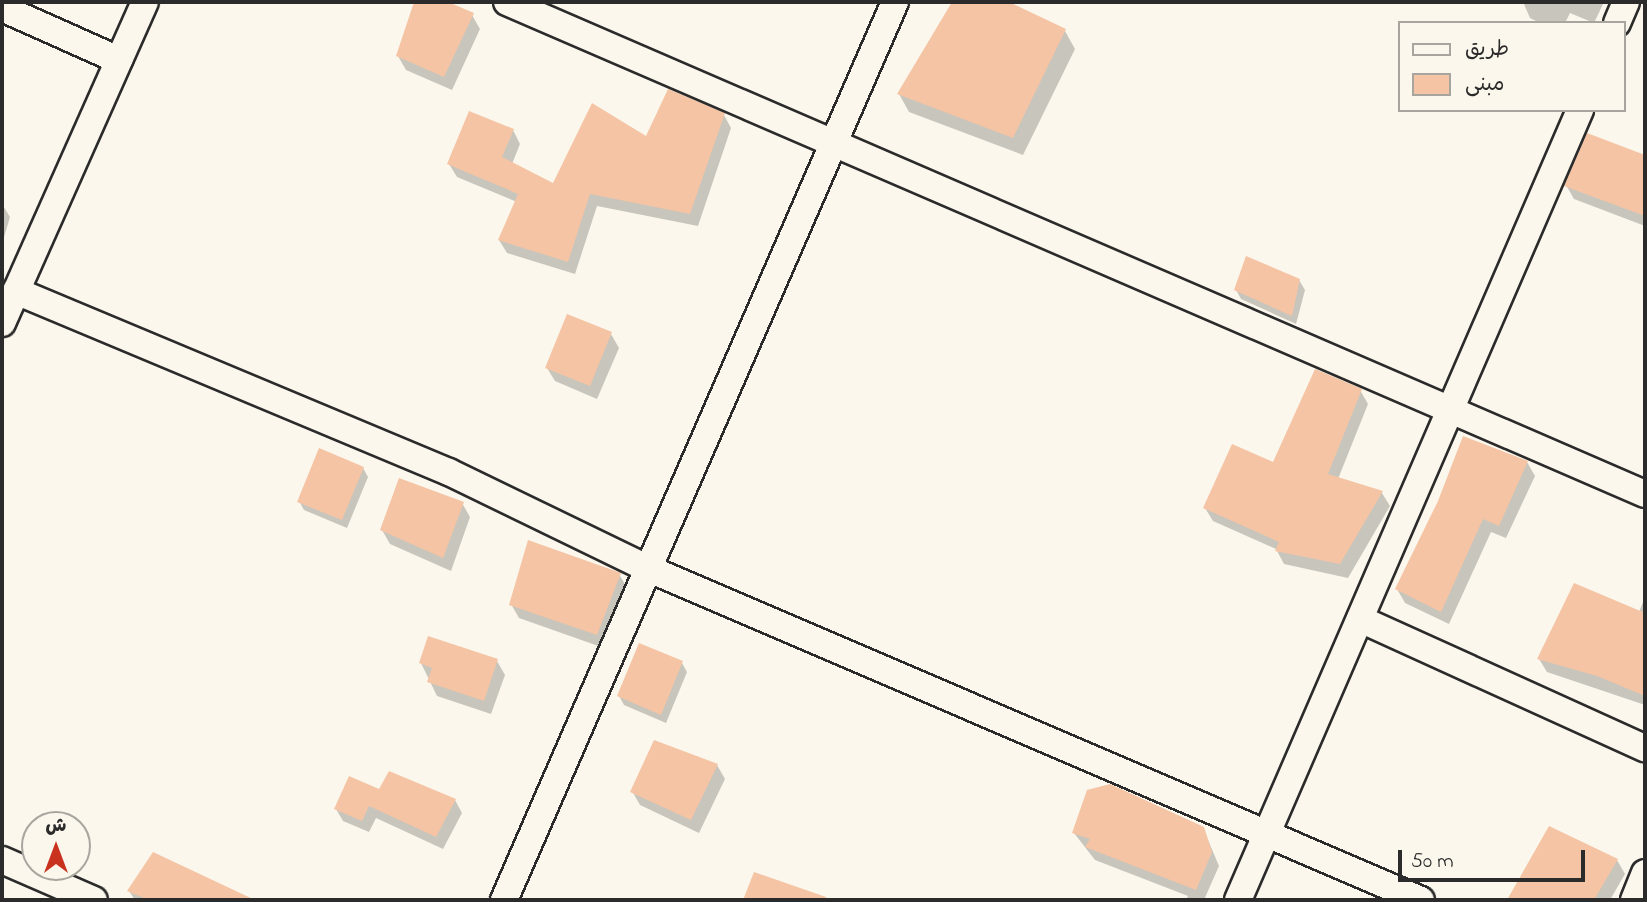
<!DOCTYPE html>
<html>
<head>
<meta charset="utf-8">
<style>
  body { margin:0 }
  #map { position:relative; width:1647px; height:902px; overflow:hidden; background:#fbf7ec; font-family:"Indie Flower","Playpen Sans Arabic",sans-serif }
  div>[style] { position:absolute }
  .shadow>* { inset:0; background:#0003 }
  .building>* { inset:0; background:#f4c4a4 }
  .roads { filter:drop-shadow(2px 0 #2b2b2b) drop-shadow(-2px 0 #2b2b2b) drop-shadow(0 2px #2b2b2b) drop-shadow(0 -2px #2b2b2b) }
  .minor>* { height:26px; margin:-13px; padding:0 13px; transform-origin:13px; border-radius:13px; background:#fbf7ec }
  span { translate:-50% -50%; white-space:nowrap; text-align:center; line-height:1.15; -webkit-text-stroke:6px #fbf7ec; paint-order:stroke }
  .frame { position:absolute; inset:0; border:4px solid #2b2b2b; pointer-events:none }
  .legend { position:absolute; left:1398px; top:21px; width:228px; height:91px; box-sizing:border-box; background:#fbf7ec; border:2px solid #a8a59f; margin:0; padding:9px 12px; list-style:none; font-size:21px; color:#2b2b2b }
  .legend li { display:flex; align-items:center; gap:14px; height:35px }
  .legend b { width:35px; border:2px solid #a8a59f }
  .north { position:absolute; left:21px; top:811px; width:70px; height:70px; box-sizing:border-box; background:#fbf7ec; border:2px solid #a8a59f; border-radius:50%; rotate:0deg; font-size:19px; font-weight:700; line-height:28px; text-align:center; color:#2b2b2b }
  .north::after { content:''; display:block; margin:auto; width:24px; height:32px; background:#c8321e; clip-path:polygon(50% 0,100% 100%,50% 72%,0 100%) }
  .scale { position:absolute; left:1398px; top:850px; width:187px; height:32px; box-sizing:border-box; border:4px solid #2b2b2b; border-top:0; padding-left:9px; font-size:21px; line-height:24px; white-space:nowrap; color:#2b2b2b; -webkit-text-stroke:5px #fbf7ec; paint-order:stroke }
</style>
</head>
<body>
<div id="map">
  <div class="shadow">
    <i style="clip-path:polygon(416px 2px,444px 2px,472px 15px,480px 29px,452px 90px,406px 70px,398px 56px)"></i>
    <i style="clip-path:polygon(954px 2px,1005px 2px,1065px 31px,1075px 49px,1023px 155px,909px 112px,899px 94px)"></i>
    <i style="clip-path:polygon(1523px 2px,1604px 2px,1594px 23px,1570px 13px,1565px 23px,1540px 23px,1530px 18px)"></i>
    <i style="clip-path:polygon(724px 115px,731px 128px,698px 226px,597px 206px,575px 274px,507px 253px,499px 240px,517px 202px,457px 177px,449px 164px,513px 130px,520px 144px,512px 164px,554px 186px,647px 138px)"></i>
    <i style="clip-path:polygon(1588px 135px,1645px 157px,1645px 226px,1574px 199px,1566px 185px)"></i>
    <i style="clip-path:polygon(2px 204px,10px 217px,2px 244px)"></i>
    <i style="clip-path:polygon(1299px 280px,1305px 290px,1296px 324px,1241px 299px,1236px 290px)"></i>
    <i style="clip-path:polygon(611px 334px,619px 348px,597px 399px,555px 381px,547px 368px)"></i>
    <i style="clip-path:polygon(1360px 390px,1368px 404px,1338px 479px,1382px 493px,1390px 506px,1348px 578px,1284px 564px,1276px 549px,1213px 521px,1205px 508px,1274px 464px)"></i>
    <i style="clip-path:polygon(1527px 462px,1535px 476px,1506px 538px,1491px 532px,1449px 624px,1405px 603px,1397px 589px)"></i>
    <i style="clip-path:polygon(363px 468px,368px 477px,347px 528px,304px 510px,299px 501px)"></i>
    <i style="clip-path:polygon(462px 503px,470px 517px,451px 571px,390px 544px,382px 530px)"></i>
    <i style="clip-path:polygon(619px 574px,627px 588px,604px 648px,519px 618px,511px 604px)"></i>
    <i style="clip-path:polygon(1645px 597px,1645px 705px,1547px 672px,1539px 659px,1639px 612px)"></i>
    <i style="clip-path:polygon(497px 661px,505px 675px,491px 714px,437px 696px,421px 663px)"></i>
    <i style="clip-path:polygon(682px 663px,687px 672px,666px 723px,624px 705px,619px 696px)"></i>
    <i style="clip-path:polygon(717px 765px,725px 779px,699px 833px,640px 805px,632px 791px)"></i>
    <i style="clip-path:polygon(379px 791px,455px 800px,462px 813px,443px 849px,376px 818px,369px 832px,343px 821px,336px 809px)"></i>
    <i style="clip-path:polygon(1203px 828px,1219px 866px,1204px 900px,1186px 900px,1188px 896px,1095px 860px,1074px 833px)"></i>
    <i style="clip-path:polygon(1550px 828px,1617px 860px,1625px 874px,1610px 900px,1509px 900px)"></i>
    <i style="clip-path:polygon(153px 854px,251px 900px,135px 900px,129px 891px)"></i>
  </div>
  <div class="building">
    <i style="clip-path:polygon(414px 2px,448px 2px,474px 13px,444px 77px,396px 56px)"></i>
    <i style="clip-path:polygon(952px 2px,1009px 2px,1066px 29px,1013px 138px,897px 94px)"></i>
    <i style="clip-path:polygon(668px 89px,725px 113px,690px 214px,590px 194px,568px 262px,498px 240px,518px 194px,447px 164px,469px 111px,514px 129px,502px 157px,553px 183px,592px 103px,646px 136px)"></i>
    <i style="clip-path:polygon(1587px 133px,1645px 155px,1645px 216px,1564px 186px)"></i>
    <i style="clip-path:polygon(1246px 256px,1300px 279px,1292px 316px,1234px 290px)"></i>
    <i style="clip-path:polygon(567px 314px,612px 332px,590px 386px,545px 368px)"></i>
    <i style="clip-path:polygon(1315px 369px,1362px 389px,1328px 474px,1383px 491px,1340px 564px,1275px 551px,1279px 542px,1203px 508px,1232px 444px,1273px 462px)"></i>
    <i style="clip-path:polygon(1463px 436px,1528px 461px,1499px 526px,1483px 519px,1441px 612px,1395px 589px,1438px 501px)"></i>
    <i style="clip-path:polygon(319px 448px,364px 467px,342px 520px,297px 502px)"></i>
    <i style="clip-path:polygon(399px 478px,464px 502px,443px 558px,380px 530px)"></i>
    <i style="clip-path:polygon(528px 540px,621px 573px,597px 635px,509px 605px)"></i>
    <i style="clip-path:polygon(1574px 583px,1645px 613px,1645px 696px,1597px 676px,1537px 659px)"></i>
    <i style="clip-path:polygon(428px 636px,498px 659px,484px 701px,427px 682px,432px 668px,419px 663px)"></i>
    <i style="clip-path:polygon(639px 643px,683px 661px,661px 715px,617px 696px)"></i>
    <i style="clip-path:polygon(654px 740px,718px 764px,691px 820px,630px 792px)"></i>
    <i style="clip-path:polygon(389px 771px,456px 799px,436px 837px,369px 806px,362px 821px,334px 809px,349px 776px,379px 789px)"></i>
    <i style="clip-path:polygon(1110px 784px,1204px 827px,1212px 852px,1196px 890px,1085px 847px,1090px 839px,1072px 833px,1087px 790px)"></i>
    <i style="clip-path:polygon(1549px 826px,1618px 859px,1594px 900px,1507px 900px)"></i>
    <i style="clip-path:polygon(153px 852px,255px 900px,149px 900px,127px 891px)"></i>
    <i style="clip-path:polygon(754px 872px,826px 897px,826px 900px,743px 900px)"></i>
  </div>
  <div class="roads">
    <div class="minor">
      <i style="left:507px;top:2px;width:1240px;rotate:23.38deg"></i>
      <i style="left:2px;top:8px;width:128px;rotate:24deg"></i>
      <i style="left:1617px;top:23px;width:23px;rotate:-67deg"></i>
      <i style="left:16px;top:291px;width:469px;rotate:22.7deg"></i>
      <i style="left:449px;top:472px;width:220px;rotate:25.9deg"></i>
      <i style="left:647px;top:568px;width:842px;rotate:23.22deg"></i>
      <i style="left:2px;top:323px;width:351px;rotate:-66deg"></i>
      <i style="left:1360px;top:619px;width:313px;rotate:24.4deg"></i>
      <i style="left:2px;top:860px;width:100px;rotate:23.5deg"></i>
      <i style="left:504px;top:900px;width:979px;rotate:-66.47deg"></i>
      <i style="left:1238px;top:900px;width:861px;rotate:-66.59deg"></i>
      <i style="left:1634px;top:900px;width:29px;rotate:-68deg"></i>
    </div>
  </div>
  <div class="frame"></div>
  <ul class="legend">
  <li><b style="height:9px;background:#fbf7ec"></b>طريق</li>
  <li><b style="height:19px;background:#f4c4a4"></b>مبنى</li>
  </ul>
  <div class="north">ش</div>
  <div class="scale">50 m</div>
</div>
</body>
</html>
